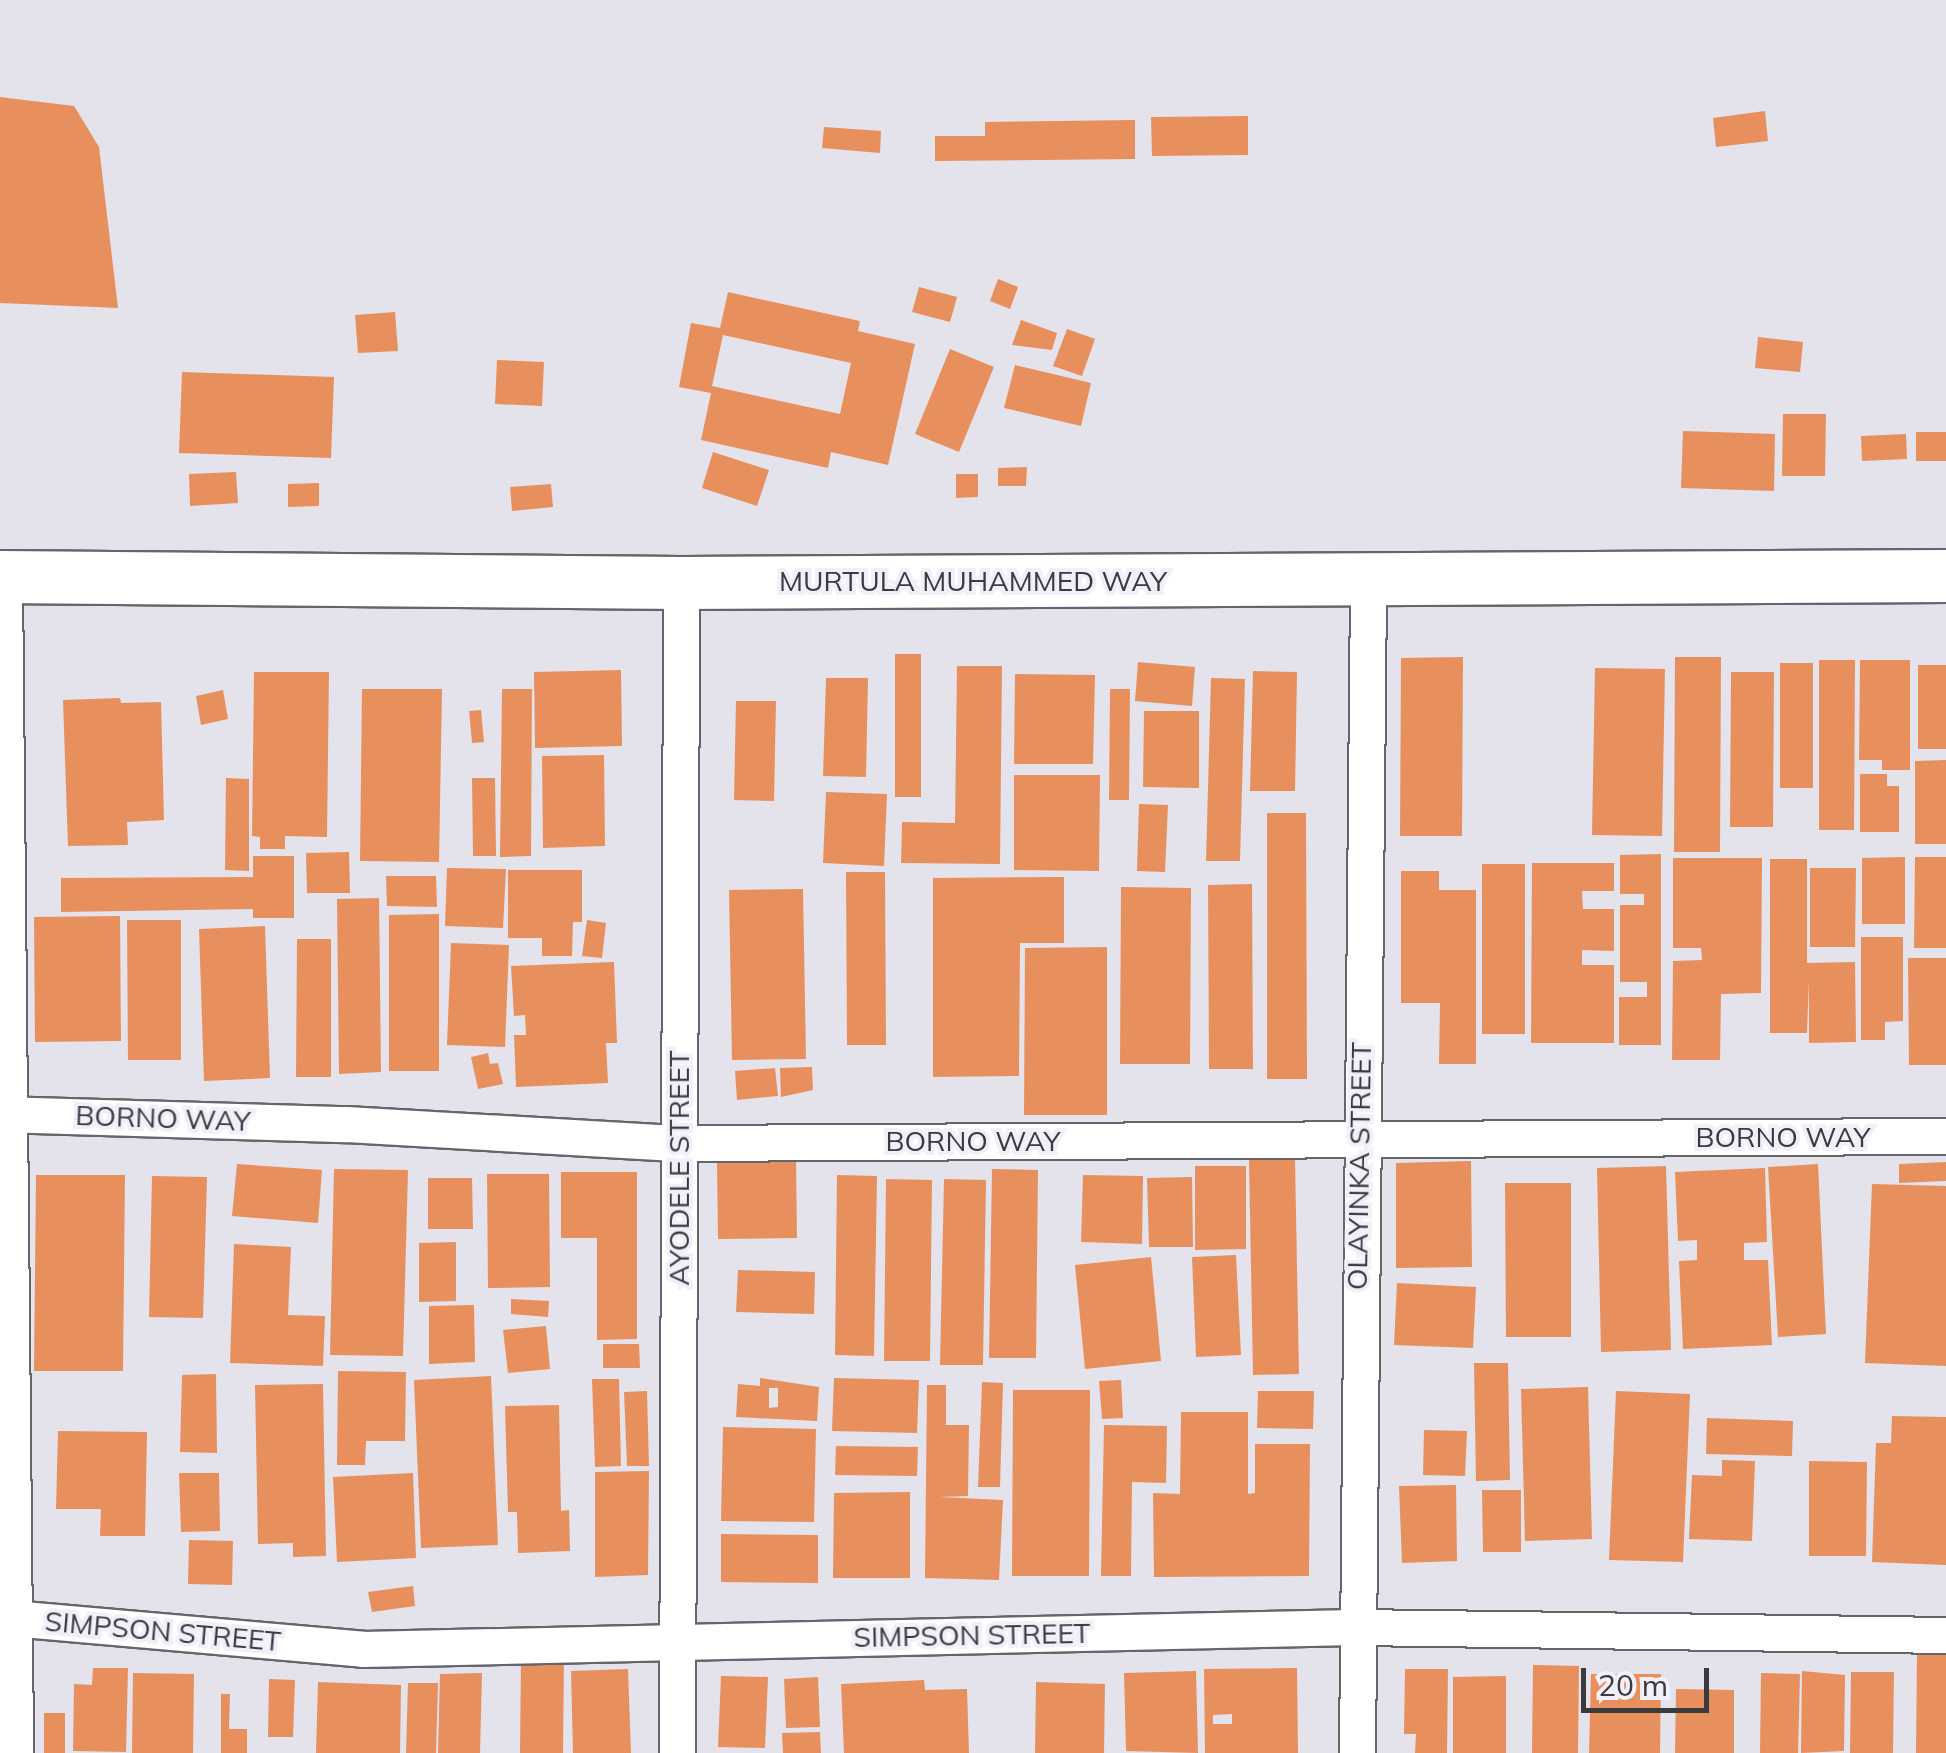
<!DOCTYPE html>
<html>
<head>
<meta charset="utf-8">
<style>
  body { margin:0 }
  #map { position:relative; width:1946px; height:1753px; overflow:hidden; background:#e4e2eb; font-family:Mulish,sans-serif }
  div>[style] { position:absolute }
  .building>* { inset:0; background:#e7905d }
  .roads { filter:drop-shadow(2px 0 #66656d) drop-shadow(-2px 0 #66656d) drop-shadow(0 2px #66656d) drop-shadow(0 -2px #66656d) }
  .street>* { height:35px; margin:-17.5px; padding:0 17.5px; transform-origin:17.5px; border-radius:17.5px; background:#fff }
  .primary>* { height:52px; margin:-26px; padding:0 26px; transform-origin:26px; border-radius:26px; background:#fff }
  span { translate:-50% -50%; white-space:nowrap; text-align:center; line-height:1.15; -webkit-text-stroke:8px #f1eff9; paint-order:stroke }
  .street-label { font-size:28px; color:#3b3b3e }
  .scale { position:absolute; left:1581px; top:1668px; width:128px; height:45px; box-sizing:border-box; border:5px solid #3b3b3e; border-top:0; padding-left:12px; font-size:30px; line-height:35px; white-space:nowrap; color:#3b3b3e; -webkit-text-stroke:8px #f1eff9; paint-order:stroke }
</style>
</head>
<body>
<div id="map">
  <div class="building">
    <i style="clip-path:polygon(0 97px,74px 106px,99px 147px,118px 308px,0 303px)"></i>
    <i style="clip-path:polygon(1765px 111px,1768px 141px,1716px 147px,1713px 118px)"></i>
    <i style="clip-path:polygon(1248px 116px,1248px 155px,1152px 156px,1151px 117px)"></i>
    <i style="clip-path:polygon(1135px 120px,1135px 159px,935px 161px,935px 136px,985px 136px,985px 122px)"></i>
    <i style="clip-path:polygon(824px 127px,881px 131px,880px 153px,822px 148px)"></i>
    <i style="clip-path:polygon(998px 279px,1018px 287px,1010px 309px,990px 301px)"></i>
    <i style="clip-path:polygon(919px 287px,957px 297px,950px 322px,912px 312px)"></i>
    <i style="clip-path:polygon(evenodd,728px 292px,860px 321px,858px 331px,915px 344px,888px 465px,831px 452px,828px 468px,701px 440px,711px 393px,679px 387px,691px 323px,720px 328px,728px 292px,723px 335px,851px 363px,840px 414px,712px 386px,723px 335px)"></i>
    <i style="clip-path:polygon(395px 312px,398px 351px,358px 353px,355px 315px)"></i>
    <i style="clip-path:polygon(1021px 320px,1057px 333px,1052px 350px,1012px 345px)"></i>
    <i style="clip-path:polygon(1067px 329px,1095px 339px,1082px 376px,1053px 366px)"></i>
    <i style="clip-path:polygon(1758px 337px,1803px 342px,1800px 372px,1755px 368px)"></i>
    <i style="clip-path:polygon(950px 349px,994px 367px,959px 452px,915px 434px)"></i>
    <i style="clip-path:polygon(497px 360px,544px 362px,542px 406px,495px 404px)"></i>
    <i style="clip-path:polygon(1015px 365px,1091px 383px,1081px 426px,1004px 408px)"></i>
    <i style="clip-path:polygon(182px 372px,334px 377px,331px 458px,179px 453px)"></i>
    <i style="clip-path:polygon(1783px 414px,1826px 414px,1825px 476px,1782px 476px)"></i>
    <i style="clip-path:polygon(1683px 431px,1775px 434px,1774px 491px,1681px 488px)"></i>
    <i style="clip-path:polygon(1916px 432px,1946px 432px,1946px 461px,1916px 461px)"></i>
    <i style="clip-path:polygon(1906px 434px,1907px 459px,1862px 461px,1861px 436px)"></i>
    <i style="clip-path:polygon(713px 452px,769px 470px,757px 506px,702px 488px)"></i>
    <i style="clip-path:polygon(1027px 467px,1026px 486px,998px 486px,998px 468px)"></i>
    <i style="clip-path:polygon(236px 472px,238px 503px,190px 506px,189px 474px)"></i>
    <i style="clip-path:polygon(956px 474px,978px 474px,978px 497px,956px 498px)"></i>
    <i style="clip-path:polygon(319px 483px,319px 506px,288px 507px,288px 484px)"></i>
    <i style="clip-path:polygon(551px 484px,553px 507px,512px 511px,510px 487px)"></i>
    <i style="clip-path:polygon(895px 654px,921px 654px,921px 797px,895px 797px)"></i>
    <i style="clip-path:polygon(1463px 657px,1462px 836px,1400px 836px,1401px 658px)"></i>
    <i style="clip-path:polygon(1675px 657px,1721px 657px,1720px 852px,1674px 852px)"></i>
    <i style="clip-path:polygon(1819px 660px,1855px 660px,1854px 830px,1819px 830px)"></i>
    <i style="clip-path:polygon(1860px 660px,1910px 660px,1910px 770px,1882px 770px,1882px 760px,1859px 760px)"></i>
    <i style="clip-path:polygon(1138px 662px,1195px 667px,1192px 706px,1135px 701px)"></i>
    <i style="clip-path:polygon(1780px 663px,1813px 663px,1813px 788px,1780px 788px)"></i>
    <i style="clip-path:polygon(1918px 665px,1946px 665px,1946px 749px,1918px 749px)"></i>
    <i style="clip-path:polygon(957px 666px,1002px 666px,1000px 864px,901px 863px,902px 822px,955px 823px)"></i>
    <i style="clip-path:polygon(1595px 668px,1665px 669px,1662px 836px,1592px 835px)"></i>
    <i style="clip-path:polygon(621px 670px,622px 746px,535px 748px,534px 672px)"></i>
    <i style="clip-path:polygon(1253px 671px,1297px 672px,1295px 791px,1250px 791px)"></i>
    <i style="clip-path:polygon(254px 672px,329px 672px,327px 837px,285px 836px,285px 849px,260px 849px,260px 837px,252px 836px)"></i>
    <i style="clip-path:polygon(1731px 672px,1774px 672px,1773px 827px,1730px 827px)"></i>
    <i style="clip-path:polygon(1015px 674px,1095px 675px,1093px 764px,1014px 764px)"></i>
    <i style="clip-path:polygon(826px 678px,868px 678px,866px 777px,823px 776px)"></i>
    <i style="clip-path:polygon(1211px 678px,1245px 679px,1240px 861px,1206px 861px)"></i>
    <i style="clip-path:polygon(362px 689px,442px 689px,439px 862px,360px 861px)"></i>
    <i style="clip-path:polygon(502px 689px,532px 689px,531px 856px,500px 857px)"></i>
    <i style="clip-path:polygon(1110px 689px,1130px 689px,1129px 800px,1109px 800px)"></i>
    <i style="clip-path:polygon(223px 690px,228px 719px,201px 725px,196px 696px)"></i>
    <i style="clip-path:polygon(120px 698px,121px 703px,161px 702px,164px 820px,127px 822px,128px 845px,68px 846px,63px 700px)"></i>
    <i style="clip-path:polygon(736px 701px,776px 701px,774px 801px,734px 800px)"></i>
    <i style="clip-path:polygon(481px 710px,484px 742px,472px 743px,469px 711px)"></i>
    <i style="clip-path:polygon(1144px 711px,1199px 711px,1199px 788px,1143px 787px)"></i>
    <i style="clip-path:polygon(604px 755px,605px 846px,543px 848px,542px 756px)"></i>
    <i style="clip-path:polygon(1946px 760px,1946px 844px,1915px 844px,1915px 761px)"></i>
    <i style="clip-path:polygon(1860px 774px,1887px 774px,1887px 786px,1899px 786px,1899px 832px,1860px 832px)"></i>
    <i style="clip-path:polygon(1014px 775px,1100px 775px,1099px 871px,1014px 870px)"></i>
    <i style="clip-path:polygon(226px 778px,249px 779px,249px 871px,225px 870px)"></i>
    <i style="clip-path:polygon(472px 778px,495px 778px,496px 856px,473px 856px)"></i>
    <i style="clip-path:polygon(826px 792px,887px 794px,884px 866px,823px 863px)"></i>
    <i style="clip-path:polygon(1139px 804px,1168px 805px,1165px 872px,1137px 871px)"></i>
    <i style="clip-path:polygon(1267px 813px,1306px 813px,1307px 1079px,1267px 1079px)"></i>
    <i style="clip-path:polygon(349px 852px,350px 893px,307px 893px,306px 853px)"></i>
    <i style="clip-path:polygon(1661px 854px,1661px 1045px,1619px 1045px,1619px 997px,1647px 997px,1647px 982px,1620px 982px,1620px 905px,1644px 905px,1644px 894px,1620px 894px,1620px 855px)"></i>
    <i style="clip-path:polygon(253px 856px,294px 856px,294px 918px,253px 918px,253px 909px,61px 912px,61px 878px,253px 877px)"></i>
    <i style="clip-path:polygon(1905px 857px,1905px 924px,1862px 924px,1862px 858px)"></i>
    <i style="clip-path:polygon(1915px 857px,1946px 857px,1946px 948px,1914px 948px)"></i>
    <i style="clip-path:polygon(1673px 858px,1762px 858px,1761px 993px,1721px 994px,1720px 1060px,1672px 1060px,1673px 961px,1702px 960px,1701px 948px,1673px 948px)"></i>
    <i style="clip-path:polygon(1770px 859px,1807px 859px,1807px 963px,1855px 962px,1856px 1042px,1809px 1043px,1809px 980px,1807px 1033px,1770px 1033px)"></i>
    <i style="clip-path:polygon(1532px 863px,1614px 863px,1614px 891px,1582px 891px,1583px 909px,1614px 909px,1614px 951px,1582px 950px,1582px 965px,1614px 965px,1614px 1043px,1531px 1043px)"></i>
    <i style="clip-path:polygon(1482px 864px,1525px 864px,1525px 1034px,1482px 1034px)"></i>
    <i style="clip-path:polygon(447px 868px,506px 869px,503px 928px,445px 926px)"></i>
    <i style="clip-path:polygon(1810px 868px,1856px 868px,1855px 947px,1810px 947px)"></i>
    <i style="clip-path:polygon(508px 870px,582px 870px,582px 922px,573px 922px,572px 956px,542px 956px,542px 938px,508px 938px)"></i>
    <i style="clip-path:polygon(1401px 871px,1439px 871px,1439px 890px,1476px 890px,1476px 1064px,1439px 1064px,1440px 1003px,1401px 1003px)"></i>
    <i style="clip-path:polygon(846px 872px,885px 872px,886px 1045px,847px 1045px)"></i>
    <i style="clip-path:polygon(386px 876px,436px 876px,437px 907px,387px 906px)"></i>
    <i style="clip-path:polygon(1064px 877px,1064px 943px,1020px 943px,1019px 1076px,933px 1077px,933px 878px)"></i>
    <i style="clip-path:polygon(1252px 884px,1253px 1069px,1209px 1069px,1208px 885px)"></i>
    <i style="clip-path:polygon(1121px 887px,1191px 888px,1190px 1064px,1120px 1064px)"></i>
    <i style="clip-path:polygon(803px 889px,806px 1059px,732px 1060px,729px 890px)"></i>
    <i style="clip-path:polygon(379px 898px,381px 1072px,339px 1074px,337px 899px)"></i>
    <i style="clip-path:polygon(439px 914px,439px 1071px,389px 1071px,389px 915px)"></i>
    <i style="clip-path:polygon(120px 916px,121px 1041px,35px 1042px,34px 917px)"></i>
    <i style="clip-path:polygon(127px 920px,181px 920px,181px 1060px,128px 1060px)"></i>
    <i style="clip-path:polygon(587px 920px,606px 923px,602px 958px,582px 956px)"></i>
    <i style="clip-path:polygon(265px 926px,270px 1078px,204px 1081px,199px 929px)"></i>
    <i style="clip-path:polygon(1861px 937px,1903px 937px,1903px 1021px,1885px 1022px,1885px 1040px,1861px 1040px)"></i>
    <i style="clip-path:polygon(297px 939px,331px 939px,331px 1077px,296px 1077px)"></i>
    <i style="clip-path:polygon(451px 943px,509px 945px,505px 1047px,447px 1045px)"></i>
    <i style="clip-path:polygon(1107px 947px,1107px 1115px,1024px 1115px,1025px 948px)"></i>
    <i style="clip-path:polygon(1908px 958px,1946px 958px,1946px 1065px,1909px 1065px)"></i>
    <i style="clip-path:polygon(614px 962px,617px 1043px,606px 1043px,608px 1083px,516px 1087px,514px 1035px,526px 1035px,525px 1015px,514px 1016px,511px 966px)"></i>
    <i style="clip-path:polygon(488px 1053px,490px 1064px,498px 1063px,503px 1084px,478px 1089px,471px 1057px)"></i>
    <i style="clip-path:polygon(812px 1067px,813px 1090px,781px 1097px,780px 1068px)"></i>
    <i style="clip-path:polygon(775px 1068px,778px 1096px,737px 1100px,735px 1071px)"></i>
    <i style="clip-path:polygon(1295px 1159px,1299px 1374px,1253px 1375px,1249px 1160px)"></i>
    <i style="clip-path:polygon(796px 1160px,797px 1238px,718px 1239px,717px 1162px)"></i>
    <i style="clip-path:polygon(1471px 1161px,1472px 1267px,1396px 1268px,1396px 1163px)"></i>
    <i style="clip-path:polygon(1946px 1162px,1946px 1181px,1899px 1183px,1899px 1164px)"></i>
    <i style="clip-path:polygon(237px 1164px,322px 1170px,318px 1223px,232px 1216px)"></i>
    <i style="clip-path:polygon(1818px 1164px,1826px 1334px,1778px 1337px,1768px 1167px)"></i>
    <i style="clip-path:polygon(1195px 1166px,1246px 1166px,1246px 1249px,1195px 1250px)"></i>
    <i style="clip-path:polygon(1666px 1166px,1671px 1350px,1601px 1352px,1597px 1168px)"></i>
    <i style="clip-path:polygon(1765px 1168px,1767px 1242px,1744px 1243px,1744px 1260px,1768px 1260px,1772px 1345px,1683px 1349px,1679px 1261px,1697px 1260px,1697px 1240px,1678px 1241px,1675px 1172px)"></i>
    <i style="clip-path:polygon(334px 1169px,408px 1170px,403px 1356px,330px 1355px)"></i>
    <i style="clip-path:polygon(992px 1169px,1038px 1170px,1036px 1358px,989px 1358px)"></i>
    <i style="clip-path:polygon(561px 1172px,637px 1172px,637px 1339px,597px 1340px,597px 1238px,561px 1238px)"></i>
    <i style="clip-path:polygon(487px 1174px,549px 1174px,550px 1287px,488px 1288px)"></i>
    <i style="clip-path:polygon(36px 1175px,125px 1175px,123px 1371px,34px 1371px)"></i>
    <i style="clip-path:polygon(837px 1175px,877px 1176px,874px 1356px,835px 1355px)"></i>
    <i style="clip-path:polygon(1083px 1175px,1143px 1176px,1142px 1244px,1081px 1242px)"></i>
    <i style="clip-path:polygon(152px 1176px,207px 1177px,203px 1318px,149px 1317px)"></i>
    <i style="clip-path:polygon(1192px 1177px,1193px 1247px,1149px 1247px,1147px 1178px)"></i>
    <i style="clip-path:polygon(428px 1178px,472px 1178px,473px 1229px,428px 1229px)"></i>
    <i style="clip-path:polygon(886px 1179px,932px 1180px,930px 1361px,884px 1361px)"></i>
    <i style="clip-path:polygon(944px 1179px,986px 1180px,983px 1365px,940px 1365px)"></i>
    <i style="clip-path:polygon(1505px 1183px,1571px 1183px,1571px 1337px,1506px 1337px)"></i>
    <i style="clip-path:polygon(1872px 1184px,1946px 1186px,1946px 1366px,1865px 1363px)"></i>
    <i style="clip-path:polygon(456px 1242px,456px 1301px,419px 1302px,419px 1243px)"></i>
    <i style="clip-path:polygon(234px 1244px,291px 1247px,288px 1315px,325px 1316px,323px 1366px,230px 1363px)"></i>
    <i style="clip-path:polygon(1236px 1255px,1241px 1355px,1196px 1357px,1192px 1257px)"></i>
    <i style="clip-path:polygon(1151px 1257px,1161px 1361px,1085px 1369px,1075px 1265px)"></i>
    <i style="clip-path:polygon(738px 1270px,815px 1272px,814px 1314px,736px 1312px)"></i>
    <i style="clip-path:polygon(1397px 1283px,1476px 1287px,1473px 1348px,1394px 1345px)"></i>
    <i style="clip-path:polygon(511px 1299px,549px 1301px,548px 1317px,511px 1314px)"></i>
    <i style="clip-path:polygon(474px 1305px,475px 1362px,429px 1364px,429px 1306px)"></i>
    <i style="clip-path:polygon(546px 1326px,550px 1369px,508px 1373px,503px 1330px)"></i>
    <i style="clip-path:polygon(603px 1344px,639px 1344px,640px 1368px,603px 1368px)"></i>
    <i style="clip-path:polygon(1474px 1363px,1508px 1363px,1510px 1480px,1476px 1481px)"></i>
    <i style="clip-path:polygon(338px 1371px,406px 1372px,405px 1441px,366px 1441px,365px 1465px,337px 1465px)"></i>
    <i style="clip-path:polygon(216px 1374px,217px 1453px,180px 1452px,182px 1375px)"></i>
    <i style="clip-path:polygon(491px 1376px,498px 1545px,421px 1548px,414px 1380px)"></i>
    <i style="clip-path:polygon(evenodd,760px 1378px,819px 1387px,817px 1421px,736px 1417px,738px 1384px,760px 1386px,760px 1378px,769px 1388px,778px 1388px,778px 1407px,769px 1408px,769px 1388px)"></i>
    <i style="clip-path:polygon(834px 1378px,919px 1380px,917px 1433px,832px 1431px)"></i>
    <i style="clip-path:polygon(592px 1379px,619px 1379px,621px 1466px,595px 1467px)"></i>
    <i style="clip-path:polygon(1121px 1380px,1123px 1418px,1102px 1419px,1099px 1381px)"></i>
    <i style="clip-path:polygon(982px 1382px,1003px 1383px,1000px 1487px,978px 1487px)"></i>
    <i style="clip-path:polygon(323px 1384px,326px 1556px,293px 1557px,293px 1543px,258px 1544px,255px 1385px)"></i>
    <i style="clip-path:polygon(927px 1385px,946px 1385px,946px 1425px,969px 1425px,968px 1496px,939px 1497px,1003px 1500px,999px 1580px,925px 1578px)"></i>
    <i style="clip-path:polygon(1588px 1387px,1592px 1539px,1525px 1541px,1521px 1389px)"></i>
    <i style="clip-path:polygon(1013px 1390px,1090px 1390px,1089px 1576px,1012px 1576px)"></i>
    <i style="clip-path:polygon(647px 1391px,649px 1466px,627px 1466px,624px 1392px)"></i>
    <i style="clip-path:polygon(1258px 1391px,1314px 1391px,1313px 1429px,1257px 1428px)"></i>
    <i style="clip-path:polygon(1616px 1391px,1690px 1394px,1683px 1562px,1609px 1560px)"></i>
    <i style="clip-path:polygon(559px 1405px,561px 1511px,569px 1510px,570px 1551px,518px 1553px,517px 1512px,508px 1512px,505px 1406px)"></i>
    <i style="clip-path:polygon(1181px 1412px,1248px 1412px,1248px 1494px,1255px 1493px,1255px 1444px,1310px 1444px,1309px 1576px,1154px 1577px,1153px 1493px,1180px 1494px)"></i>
    <i style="clip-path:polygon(1892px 1416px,1946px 1417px,1946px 1565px,1872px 1562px,1876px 1443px,1891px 1443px)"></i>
    <i style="clip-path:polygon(1707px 1418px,1793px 1421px,1792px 1456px,1706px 1454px)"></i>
    <i style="clip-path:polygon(1104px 1425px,1167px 1426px,1166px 1483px,1132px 1482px,1131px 1576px,1101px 1576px)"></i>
    <i style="clip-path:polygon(723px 1427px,816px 1429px,814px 1522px,721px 1521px)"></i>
    <i style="clip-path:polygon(1424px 1430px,1467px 1431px,1465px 1476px,1423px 1475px)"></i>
    <i style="clip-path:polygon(58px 1431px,147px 1432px,145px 1536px,100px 1536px,101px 1509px,56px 1509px)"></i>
    <i style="clip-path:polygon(836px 1446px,918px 1447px,917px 1476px,835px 1475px)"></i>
    <i style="clip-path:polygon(1722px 1460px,1755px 1461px,1752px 1541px,1689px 1539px,1692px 1475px,1722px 1476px)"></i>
    <i style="clip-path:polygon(1809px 1461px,1867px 1462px,1866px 1556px,1809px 1556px)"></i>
    <i style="clip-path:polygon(649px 1471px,648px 1575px,595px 1577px,595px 1472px)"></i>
    <i style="clip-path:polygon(179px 1473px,219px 1473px,220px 1531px,181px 1532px)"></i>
    <i style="clip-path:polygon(413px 1473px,416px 1558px,337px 1562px,333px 1477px)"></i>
    <i style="clip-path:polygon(1456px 1485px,1457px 1561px,1402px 1563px,1399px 1486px)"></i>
    <i style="clip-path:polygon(1482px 1490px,1521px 1490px,1521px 1552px,1483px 1552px)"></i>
    <i style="clip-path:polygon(910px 1492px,910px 1578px,833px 1578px,834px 1493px)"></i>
    <i style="clip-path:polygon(721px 1534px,818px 1535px,818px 1583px,721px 1582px)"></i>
    <i style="clip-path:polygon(189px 1540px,233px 1541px,232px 1585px,188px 1584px)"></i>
    <i style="clip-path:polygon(413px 1586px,415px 1606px,372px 1612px,368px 1592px)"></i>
    <i style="clip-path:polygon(1917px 1654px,1946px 1654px,1946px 1753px,1916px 1753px)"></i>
    <i style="clip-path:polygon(521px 1656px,564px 1656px,563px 1753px,520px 1753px)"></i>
    <i style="clip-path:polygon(1533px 1665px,1579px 1666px,1578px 1753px,1532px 1753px)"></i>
    <i style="clip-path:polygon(93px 1668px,128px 1668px,126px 1752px,73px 1751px,74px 1684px,92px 1685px)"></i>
    <i style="clip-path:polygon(evenodd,1297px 1668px,1298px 1753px,1205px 1753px,1204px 1669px,1297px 1668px,1232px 1714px,1232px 1724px,1213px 1724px,1213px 1715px,1232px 1714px)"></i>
    <i style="clip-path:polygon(628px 1669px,631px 1753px,573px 1753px,571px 1671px)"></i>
    <i style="clip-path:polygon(1405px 1669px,1448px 1669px,1447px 1753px,1415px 1753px,1416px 1734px,1404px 1734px)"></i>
    <i style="clip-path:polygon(1196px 1671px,1198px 1753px,1126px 1751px,1124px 1673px)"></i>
    <i style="clip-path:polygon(1802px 1671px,1845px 1675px,1844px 1751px,1801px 1753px)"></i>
    <i style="clip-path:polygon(1851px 1672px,1894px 1672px,1893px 1753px,1850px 1753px)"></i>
    <i style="clip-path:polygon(133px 1673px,194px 1674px,193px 1753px,132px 1753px)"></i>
    <i style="clip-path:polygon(482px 1673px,480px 1753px,438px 1753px,440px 1674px)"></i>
    <i style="clip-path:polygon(1761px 1673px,1800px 1674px,1798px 1753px,1760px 1753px)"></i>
    <i style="clip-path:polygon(1591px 1674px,1661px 1674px,1660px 1753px,1589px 1753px)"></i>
    <i style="clip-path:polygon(721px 1676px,768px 1677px,765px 1748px,718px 1747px)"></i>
    <i style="clip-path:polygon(1506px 1676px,1506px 1753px,1453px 1753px,1453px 1677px)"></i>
    <i style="clip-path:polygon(818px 1677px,820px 1727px,786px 1728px,784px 1679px)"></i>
    <i style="clip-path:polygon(269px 1679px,295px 1680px,293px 1737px,268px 1737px)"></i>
    <i style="clip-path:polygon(924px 1680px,925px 1690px,967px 1689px,969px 1753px,844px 1753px,841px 1684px)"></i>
    <i style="clip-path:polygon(318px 1682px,401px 1685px,400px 1753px,316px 1753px)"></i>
    <i style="clip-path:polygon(1036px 1682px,1105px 1684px,1104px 1753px,1035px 1753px)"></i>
    <i style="clip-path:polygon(408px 1683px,438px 1683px,436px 1753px,406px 1753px)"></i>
    <i style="clip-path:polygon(1676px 1689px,1734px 1690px,1734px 1753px,1675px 1753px)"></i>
    <i style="clip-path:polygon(221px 1694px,230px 1694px,229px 1729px,247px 1729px,247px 1753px,221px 1753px)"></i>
    <i style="clip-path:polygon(44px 1713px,65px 1713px,65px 1753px,44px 1753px)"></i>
    <i style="clip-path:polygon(820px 1732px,821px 1753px,783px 1753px,782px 1733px)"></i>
  </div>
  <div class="roads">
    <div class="street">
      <i style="left:4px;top:577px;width:1176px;rotate:89.46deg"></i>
      <i style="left:0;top:1114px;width:346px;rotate:1.7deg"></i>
      <i style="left:346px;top:1124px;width:334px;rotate:3.3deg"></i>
      <i style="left:679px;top:1143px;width:1267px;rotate:-0.32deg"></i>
      <i style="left:0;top:1617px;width:364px;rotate:5deg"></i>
      <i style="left:363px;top:1649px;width:991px;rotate:-1.27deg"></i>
      <i style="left:1354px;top:1627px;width:592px;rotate:0.77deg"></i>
      <i style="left:677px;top:1753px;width:1170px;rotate:-89.8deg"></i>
      <i style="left:1357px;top:1753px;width:1175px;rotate:-89.46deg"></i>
    </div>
    <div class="primary">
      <i style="left:0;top:577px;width:681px;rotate:0.5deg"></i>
      <i style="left:681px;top:583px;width:1265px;rotate:-0.32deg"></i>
    </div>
  </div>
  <div class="street-label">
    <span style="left:973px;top:581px">MURTULA MUHAMMED WAY</span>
    <span style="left:163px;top:1118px;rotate:2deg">BORNO WAY</span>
    <span style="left:1783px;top:1137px">BORNO WAY</span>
    <span style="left:973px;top:1141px">BORNO WAY</span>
    <span style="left:1359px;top:1166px;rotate:-89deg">OLAYINKA STREET</span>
    <span style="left:679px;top:1168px;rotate:-90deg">AYODELE STREET</span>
    <span style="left:163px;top:1631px;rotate:5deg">SIMPSON STREET</span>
    <span style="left:972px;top:1635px;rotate:-1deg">SIMPSON STREET</span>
  </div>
  <div class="scale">20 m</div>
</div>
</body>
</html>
